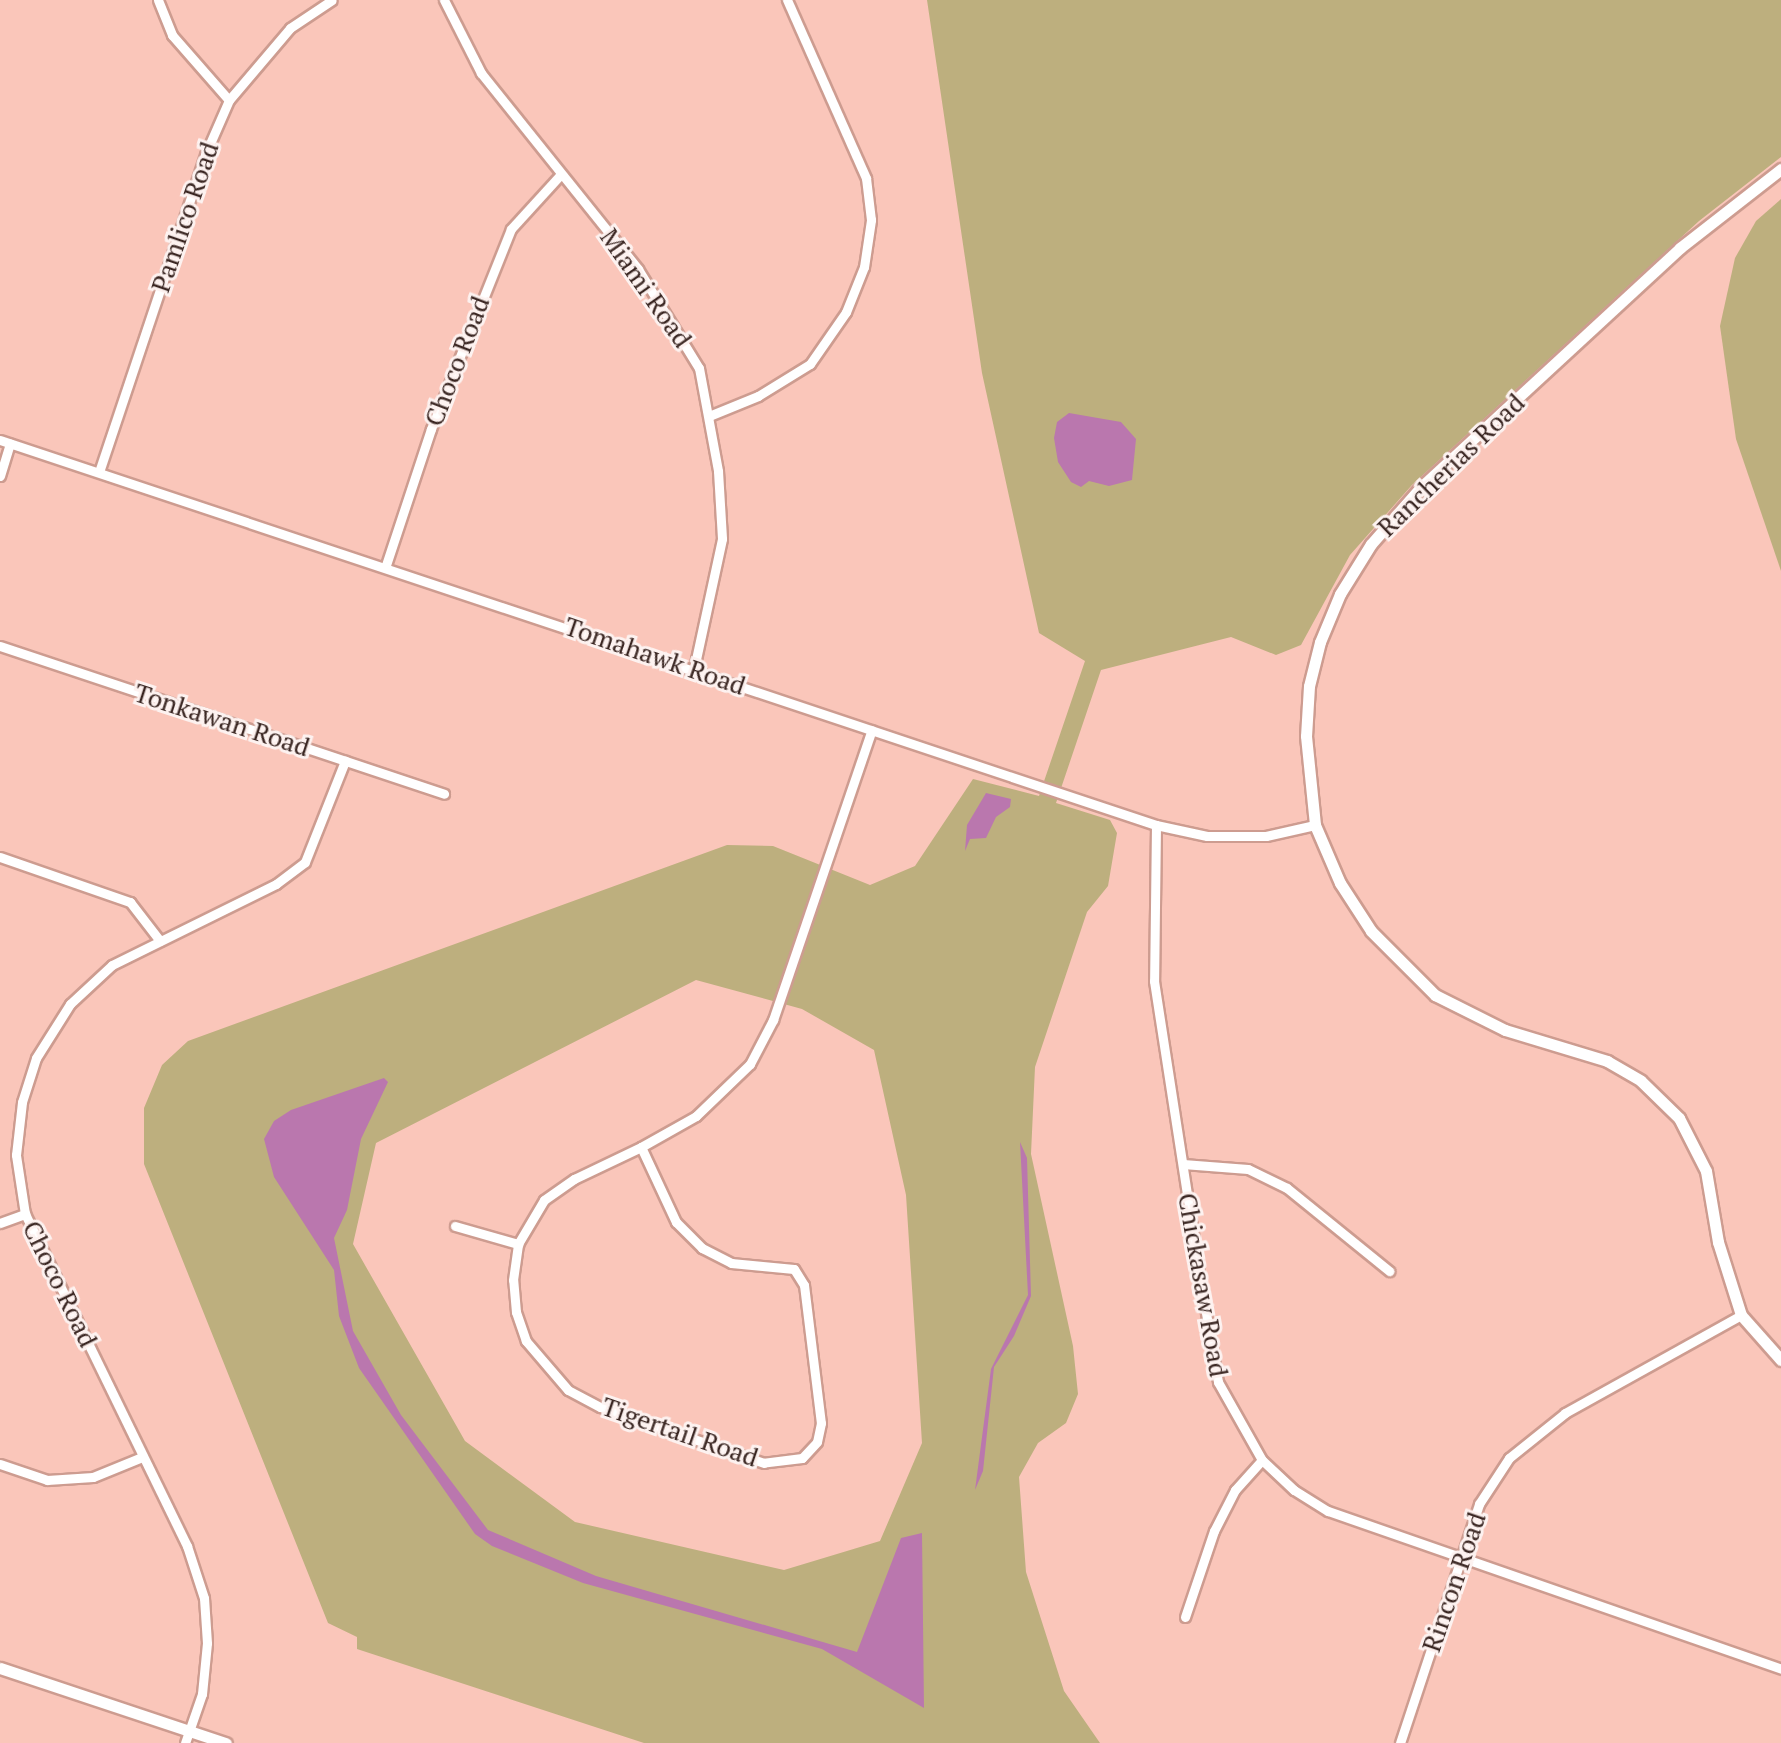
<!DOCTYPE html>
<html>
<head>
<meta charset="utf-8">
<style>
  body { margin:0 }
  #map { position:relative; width:1781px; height:1743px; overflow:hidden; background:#fac6ba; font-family:"PT Serif",serif }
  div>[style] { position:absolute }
  .green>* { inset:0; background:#bdaf7e }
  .water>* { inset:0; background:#ba77ae }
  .roads { filter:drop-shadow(2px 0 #cd9c90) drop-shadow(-2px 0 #cd9c90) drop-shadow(0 2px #cd9c90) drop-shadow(0 -2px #cd9c90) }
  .minor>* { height:9px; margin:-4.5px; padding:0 4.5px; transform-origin:4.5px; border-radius:4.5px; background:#fff }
  .tertiary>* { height:11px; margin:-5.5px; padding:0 5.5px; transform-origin:5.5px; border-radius:5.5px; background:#fff }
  span { translate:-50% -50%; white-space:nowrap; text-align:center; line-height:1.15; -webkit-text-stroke:6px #fdf2f0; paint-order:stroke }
  .street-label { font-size:26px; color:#3a2622 }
</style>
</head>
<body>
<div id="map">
  <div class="green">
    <i style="clip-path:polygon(evenodd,927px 0,1781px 0,1781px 157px,1699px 221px,1412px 485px,1350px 555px,1301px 645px,1276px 655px,1231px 637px,1101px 670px,1056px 803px,1110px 820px,1117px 833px,1108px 886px,1087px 912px,1035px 1067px,1031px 1154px,1073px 1346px,1078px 1394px,1066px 1423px,1038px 1443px,1019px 1477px,1026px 1572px,1064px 1691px,1100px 1743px,644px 1743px,357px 1649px,357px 1637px,328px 1623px,144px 1164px,144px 1108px,162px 1065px,188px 1041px,727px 845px,773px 846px,870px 885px,915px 866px,973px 779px,1039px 796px,1085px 661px,1039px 633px,982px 373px,927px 0,696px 980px,802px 1009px,874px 1050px,906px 1195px,922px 1443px,880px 1541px,784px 1570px,575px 1522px,465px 1441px,353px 1244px,376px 1143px,696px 980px)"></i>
    <i style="clip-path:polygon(1781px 199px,1781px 571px,1736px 439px,1720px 326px,1735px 258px,1756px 221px)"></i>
  </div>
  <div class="water">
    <i style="clip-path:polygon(1069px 413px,1121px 422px,1136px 439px,1132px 480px,1109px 486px,1089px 481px,1081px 487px,1071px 482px,1058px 462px,1054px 438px,1057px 422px)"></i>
    <i style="clip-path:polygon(986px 793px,1011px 799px,1010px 807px,996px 817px,986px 838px,970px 839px,965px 851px,967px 825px)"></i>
    <i style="clip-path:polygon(384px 1078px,388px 1082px,361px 1139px,347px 1210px,334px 1238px,353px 1331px,401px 1415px,488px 1530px,596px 1576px,857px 1652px,901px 1538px,922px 1533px,924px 1708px,822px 1649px,583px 1583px,492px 1546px,475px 1534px,359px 1368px,339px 1316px,334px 1270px,274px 1177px,264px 1139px,274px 1121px,291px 1110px)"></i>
    <i style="clip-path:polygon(1020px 1142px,1027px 1158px,1031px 1296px,1014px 1336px,994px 1367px,983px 1471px,975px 1490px,991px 1369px,1028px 1295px)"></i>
  </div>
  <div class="roads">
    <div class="minor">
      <i style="left:158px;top:0;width:38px;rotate:68deg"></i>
      <i style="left:172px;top:35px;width:86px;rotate:48.8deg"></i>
      <i style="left:444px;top:0;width:82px;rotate:63.1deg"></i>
      <i style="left:481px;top:73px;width:251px;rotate:51.3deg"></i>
      <i style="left:638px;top:269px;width:116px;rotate:58.4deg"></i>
      <i style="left:699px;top:368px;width:105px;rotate:79.5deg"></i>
      <i style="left:718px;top:471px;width:68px;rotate:86.6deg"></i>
      <i style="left:722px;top:539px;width:133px;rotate:102.2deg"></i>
      <i style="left:709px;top:416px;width:53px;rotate:-22.2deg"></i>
      <i style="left:758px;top:396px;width:61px;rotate:-31.6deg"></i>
      <i style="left:810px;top:364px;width:63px;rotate:-55.3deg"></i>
      <i style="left:846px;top:312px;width:48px;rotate:-68.2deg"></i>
      <i style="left:864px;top:267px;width:48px;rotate:-81.5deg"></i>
      <i style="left:871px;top:220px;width:42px;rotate:-96.8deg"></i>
      <i style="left:866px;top:178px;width:195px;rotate:-113.9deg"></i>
      <i style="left:0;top:440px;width:1218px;rotate:18.42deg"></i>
      <i style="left:1156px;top:825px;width:52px;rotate:12.2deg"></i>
      <i style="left:1207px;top:836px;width:59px"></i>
      <i style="left:1266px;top:836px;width:50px;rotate:-12.7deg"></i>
      <i style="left:99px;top:472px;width:334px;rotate:-71.5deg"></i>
      <i style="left:205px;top:155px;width:60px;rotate:-66.4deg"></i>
      <i style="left:229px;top:100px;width:94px;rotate:-49.7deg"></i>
      <i style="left:290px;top:28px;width:50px;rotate:-33.7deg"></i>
      <i style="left:0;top:476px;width:34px;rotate:-73deg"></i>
      <i style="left:386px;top:565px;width:143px;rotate:-71.7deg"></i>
      <i style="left:431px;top:429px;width:215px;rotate:-68.2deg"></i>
      <i style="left:511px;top:229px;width:74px;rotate:-47.7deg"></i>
      <i style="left:0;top:646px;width:468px;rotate:18.4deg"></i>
      <i style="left:1156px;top:825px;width:156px;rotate:90.7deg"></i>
      <i style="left:1154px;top:981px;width:295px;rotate:81.2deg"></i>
      <i style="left:1199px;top:1273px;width:111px;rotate:80.1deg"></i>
      <i style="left:1218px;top:1382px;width:90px;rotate:60.6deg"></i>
      <i style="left:1262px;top:1460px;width:44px;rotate:43.2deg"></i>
      <i style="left:1294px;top:1490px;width:40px;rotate:32deg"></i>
      <i style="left:1328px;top:1511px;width:480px;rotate:19.2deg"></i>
      <i style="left:0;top:857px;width:138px;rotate:19.1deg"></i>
      <i style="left:130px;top:902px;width:49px;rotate:52.4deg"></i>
      <i style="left:641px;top:1147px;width:83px;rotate:65deg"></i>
      <i style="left:676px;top:1222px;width:37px;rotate:45deg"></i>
      <i style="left:702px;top:1248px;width:33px;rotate:27deg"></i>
      <i style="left:731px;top:1263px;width:63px;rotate:5.4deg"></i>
      <i style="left:794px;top:1269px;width:19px;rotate:58deg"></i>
      <i style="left:804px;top:1285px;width:139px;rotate:83deg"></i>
      <i style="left:821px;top:1423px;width:19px;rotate:102deg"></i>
      <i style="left:817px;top:1442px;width:22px;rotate:133deg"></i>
      <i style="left:802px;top:1458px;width:38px;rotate:173deg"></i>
      <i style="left:764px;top:1463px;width:173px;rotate:-161.1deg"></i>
      <i style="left:600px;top:1407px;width:36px;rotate:-152deg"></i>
      <i style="left:568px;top:1390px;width:65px;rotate:-130.6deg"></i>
      <i style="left:526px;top:1341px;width:31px;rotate:-109deg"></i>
      <i style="left:516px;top:1312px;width:32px;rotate:-95deg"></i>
      <i style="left:513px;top:1280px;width:36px;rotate:-82deg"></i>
      <i style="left:518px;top:1244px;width:51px;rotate:-59.4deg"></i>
      <i style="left:544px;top:1200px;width:37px;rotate:-35deg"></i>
      <i style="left:574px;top:1179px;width:74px;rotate:-25.5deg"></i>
      <i style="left:641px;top:1147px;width:63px;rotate:-29.4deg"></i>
      <i style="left:696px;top:1116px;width:75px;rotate:-43.9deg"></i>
      <i style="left:750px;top:1064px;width:50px;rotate:-62.4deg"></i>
      <i style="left:773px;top:1020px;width:306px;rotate:-71.2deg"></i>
      <i style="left:1183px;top:1164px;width:65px;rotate:4.4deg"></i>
      <i style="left:1248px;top:1169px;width:43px;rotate:26deg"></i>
      <i style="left:1287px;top:1188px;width:132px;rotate:39.1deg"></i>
      <i style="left:0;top:1223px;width:27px;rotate:-20deg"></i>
      <i style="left:455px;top:1226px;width:66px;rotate:15.9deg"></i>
      <i style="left:0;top:1464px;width:50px;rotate:18.8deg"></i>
      <i style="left:47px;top:1480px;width:46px;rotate:-3.7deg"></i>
      <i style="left:93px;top:1477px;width:53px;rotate:-22.2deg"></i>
      <i style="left:1185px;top:1617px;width:91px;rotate:-71.4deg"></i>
      <i style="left:1214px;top:1531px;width:46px;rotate:-62.9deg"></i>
      <i style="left:1235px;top:1490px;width:40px;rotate:-48deg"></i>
      <i style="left:185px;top:1743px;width:52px;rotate:-70.9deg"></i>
      <i style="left:202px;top:1694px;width:51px;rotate:-84.4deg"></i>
      <i style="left:207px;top:1643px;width:45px;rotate:-93.8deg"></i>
      <i style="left:204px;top:1598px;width:55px;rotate:-108.1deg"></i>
      <i style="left:187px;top:1546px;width:369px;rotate:-116deg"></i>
      <i style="left:25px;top:1214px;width:60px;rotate:-98.7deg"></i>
      <i style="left:16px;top:1155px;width:53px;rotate:-83.5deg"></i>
      <i style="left:22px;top:1102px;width:46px;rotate:-72.3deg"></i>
      <i style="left:36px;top:1058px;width:64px;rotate:-57.8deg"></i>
      <i style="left:70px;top:1004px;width:57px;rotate:-42.9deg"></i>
      <i style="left:112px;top:965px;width:183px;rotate:-26.3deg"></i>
      <i style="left:276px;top:884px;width:36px;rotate:-37deg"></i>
      <i style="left:305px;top:862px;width:109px;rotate:-68.4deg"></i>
      <i style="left:1400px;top:1743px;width:252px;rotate:-71.7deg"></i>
      <i style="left:1479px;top:1504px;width:55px;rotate:-56.9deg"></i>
      <i style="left:1509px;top:1458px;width:72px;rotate:-38.8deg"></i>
      <i style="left:1565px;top:1413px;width:201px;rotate:-29.1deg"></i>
    </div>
    <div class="tertiary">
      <i style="left:1781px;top:169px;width:128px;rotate:142deg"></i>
      <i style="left:1680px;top:248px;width:351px;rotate:137.3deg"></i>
      <i style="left:1422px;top:486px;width:77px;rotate:131.3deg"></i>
      <i style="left:1371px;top:544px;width:59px;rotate:121.8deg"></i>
      <i style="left:1340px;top:594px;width:52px;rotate:112.6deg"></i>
      <i style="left:1320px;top:642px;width:45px;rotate:104deg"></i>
      <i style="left:1309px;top:686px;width:50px;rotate:93.4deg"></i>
      <i style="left:1306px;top:736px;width:89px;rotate:84.2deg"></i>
      <i style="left:1315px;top:825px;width:63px;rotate:66.7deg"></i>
      <i style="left:1340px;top:883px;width:57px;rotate:57.1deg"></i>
      <i style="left:1371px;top:931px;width:91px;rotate:45deg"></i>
      <i style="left:1435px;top:995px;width:78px;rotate:26.6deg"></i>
      <i style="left:1505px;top:1030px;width:107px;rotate:16.9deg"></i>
      <i style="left:1607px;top:1061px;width:39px;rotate:30deg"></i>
      <i style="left:1641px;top:1081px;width:53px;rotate:44.2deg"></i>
      <i style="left:1679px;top:1118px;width:59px;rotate:63deg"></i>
      <i style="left:1706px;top:1171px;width:72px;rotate:80.4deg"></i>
      <i style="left:1718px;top:1242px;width:77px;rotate:72.5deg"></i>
      <i style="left:1741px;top:1315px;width:60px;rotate:48.4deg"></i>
      <i style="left:0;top:1668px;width:238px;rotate:18.4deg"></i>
    </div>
  </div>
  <div class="street-label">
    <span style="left:185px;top:217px;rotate:-71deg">Pamlico Road</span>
    <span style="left:646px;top:288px;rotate:55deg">Miami Road</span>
    <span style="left:457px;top:361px;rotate:-69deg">Choco Road</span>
    <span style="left:1451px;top:465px;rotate:-44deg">Rancherias Road</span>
    <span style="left:655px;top:656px;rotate:19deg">Tomahawk Road</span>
    <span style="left:222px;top:720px;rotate:18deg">Tonkawan Road</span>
    <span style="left:60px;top:1284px;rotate:64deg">Choco Road</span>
    <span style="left:1203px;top:1285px;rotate:80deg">Chickasaw Road</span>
    <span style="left:680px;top:1432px;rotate:19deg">Tigertail Road</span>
    <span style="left:1454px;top:1582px;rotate:-71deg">Rincon Road</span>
  </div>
</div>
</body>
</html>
